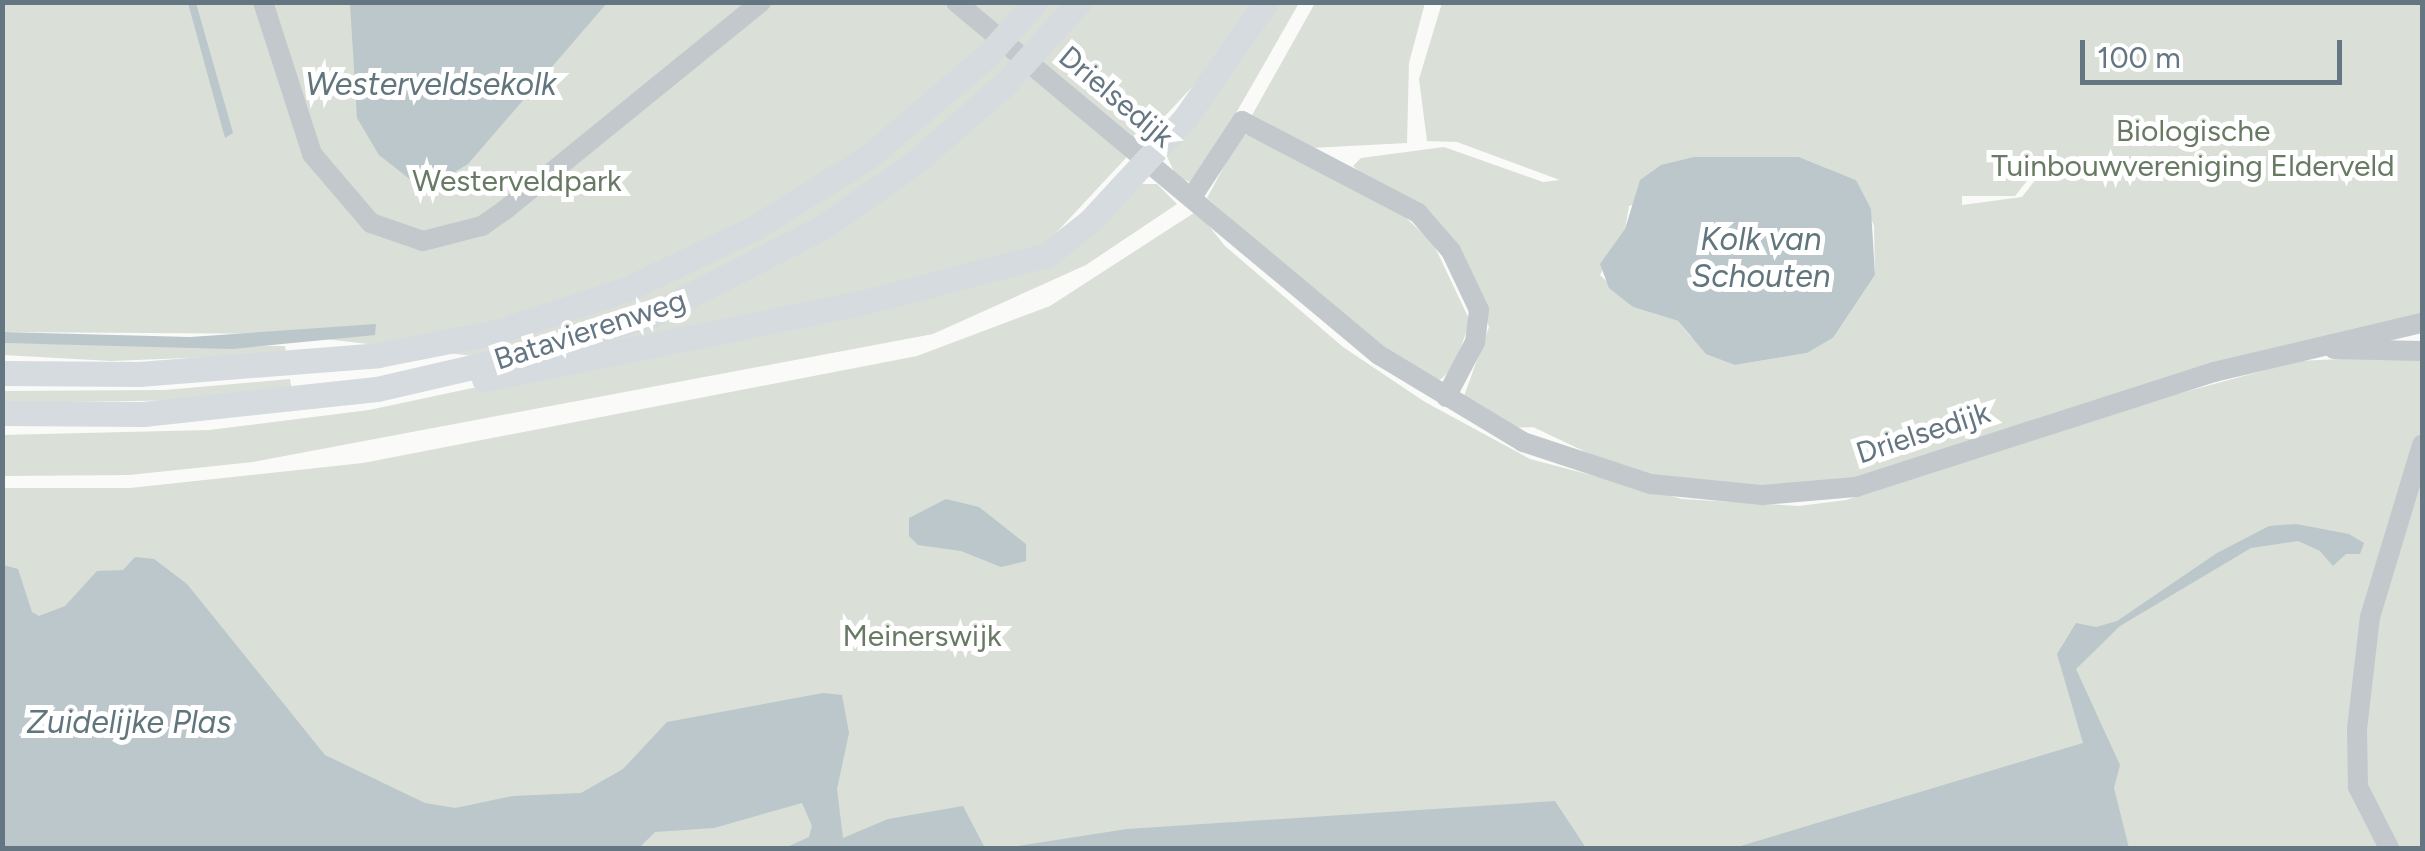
<!DOCTYPE html>
<html>
<head>
<meta charset="utf-8">
<style>
  body { margin:0 }
  #map { position:relative; width:2425px; height:851px; overflow:hidden; background:#fafaf8; font-family:Figtree,sans-serif }
  div>[style] { position:absolute }
  .green>* { inset:0; background:#dadfd7 }
  .water>* { inset:0; background:#bbc7cb }
  .minor>* { height:20px; margin:-10px; padding:0 10px; transform-origin:10px; border-radius:10px; background:#c3c8cc }
  .major>* { height:25px; margin:-12.5px; padding:0 12.5px; transform-origin:12.5px; border-radius:12.5px; background:#d6dbdf }
  span { translate:-50% -50%; white-space:nowrap; text-align:center; line-height:1.15; -webkit-text-stroke:10px #fff; paint-order:stroke }
  .street-label { font-size:30px; color:#657683 }
  .park-label { font-size:30px; color:#687a64 }
  .water-label { font-size:32px; color:#60757c; font-style:italic }
  .frame { position:absolute; inset:0; border:5px solid #657683; pointer-events:none }
  .scale { position:absolute; left:2080px; top:40px; width:262px; height:45px; box-sizing:border-box; border:5px solid #657683; border-top:0; padding-left:12px; font-size:30px; line-height:35px; white-space:nowrap; color:#657683; -webkit-text-stroke:8px #fff; paint-order:stroke }
</style>
</head>
<body>
<div id="map">
  <div class="green">
    <i style="clip-path:polygon(3px 3px,1255px 3px,1220px 57px,1042px 248px,852px 296px,526px 362px,281px 334px,3px 332px)"></i>
    <i style="clip-path:polygon(1271px 3px,1299px 3px,1200px 176px,1190px 182px,1176px 176px,1165px 152px)"></i>
    <i style="clip-path:polygon(1315px 3px,1425px 3px,1409px 63px,1407px 143px,1311px 148px,1251px 117px)"></i>
    <i style="clip-path:polygon(evenodd,1442px 3px,2422px 3px,2422px 316px,1862px 480px,1761px 489px,1628px 472px,1533px 427px,1512px 428px,1464px 396px,1489px 327px,1468px 269px,1353px 166px,1361px 158px,1444px 147px,1543px 182px,1560px 180px,1457px 142px,1427px 141px,1419px 79px,1442px 3px,1799px 157px,1856px 180px,1874px 226px,1875px 275px,1833px 338px,1807px 353px,1735px 365px,1690px 336px,1678px 321px,1633px 307px,1600px 275px,1625px 229px,1629px 206px,1799px 157px,1442px 3px,2038px 167px,2043px 170px,2022px 197px,1962px 205px,1962px 196px,2015px 196px,2038px 167px)"></i>
    <i style="clip-path:polygon(1253px 134px,1400px 212px,1433px 243px,1470px 321px,1454px 367px,1441px 379px,1432px 381px,1384px 352px,1207px 198px,1241px 135px)"></i>
    <i style="clip-path:polygon(1135px 184px,1157px 184px,1177px 204px,1086px 265px,933px 334px,253px 462px,129px 475px,3px 476px,2px 435px,209px 430px,369px 410px,1029px 270px)"></i>
    <i style="clip-path:polygon(1197px 211px,1225px 246px,1343px 347px,1425px 402px,1530px 459px,1682px 499px,1799px 506px,1846px 500px,2166px 397px,2299px 361px,2422px 355px,2422px 848px,3px 848px,3px 488px,130px 488px,363px 463px,917px 356px,1050px 306px)"></i>
    <i style="clip-path:polygon(2px 343px,285px 346px,286px 354px,111px 361px,3px 355px)"></i>
    <i style="clip-path:polygon(290px 379px,292px 391px,196px 400px,3px 403px,3px 391px,165px 390px)"></i>
  </div>
  <div class="water">
    <i style="clip-path:polygon(188px 3px,196px 3px,233px 133px,225px 138px)"></i>
    <i style="clip-path:polygon(350px 3px,350px 2px,607px 3px,468px 164px,438px 182px,416px 184px,379px 155px,357px 118px)"></i>
    <i style="clip-path:polygon(1694px 157px,1799px 157px,1856px 180px,1871px 209px,1875px 275px,1833px 338px,1807px 353px,1735px 365px,1706px 354px,1678px 321px,1633px 307px,1609px 288px,1600px 264px,1625px 229px,1640px 180px,1661px 165px)"></i>
    <i style="clip-path:polygon(376px 324px,375px 335px,232px 349px,3px 343px,3px 332px,190px 337px)"></i>
    <i style="clip-path:polygon(946px 499px,979px 507px,1026px 544px,1026px 561px,1001px 567px,961px 551px,918px 545px,909px 536px,909px 518px)"></i>
    <i style="clip-path:polygon(2296px 524px,2349px 534px,2364px 543px,2360px 554px,2346px 554px,2333px 566px,2320px 551px,2298px 541px,2251px 548px,2120px 626px,2076px 669px,2120px 765px,2114px 788px,2129px 848px,1734px 848px,2083px 743px,2057px 654px,2076px 623px,2096px 627px,2117px 621px,2217px 553px,2269px 526px)"></i>
    <i style="clip-path:polygon(154px 559px,187px 584px,325px 755px,425px 803px,455px 808px,513px 796px,581px 793px,623px 769px,667px 722px,823px 693px,842px 695px,849px 733px,837px 789px,843px 838px,888px 819px,963px 806px,985px 848px,785px 848px,809px 837px,812px 826px,802px 803px,714px 828px,655px 832px,639px 848px,3px 848px,3px 565px,18px 569px,32px 612px,39px 616px,65px 606px,97px 571px,123px 570px,135px 557px)"></i>
    <i style="clip-path:polygon(1555px 801px,1586px 848px,1005px 848px,1127px 829px)"></i>
  </div>
  <div class="minor">
    <i style="left:263px;top:2px;width:160px;rotate:72.1deg"></i>
    <i style="left:312px;top:154px;width:91px;rotate:49.5deg"></i>
    <i style="left:371px;top:223px;width:55px;rotate:19.1deg"></i>
    <i style="left:423px;top:241px;width:61px;rotate:-14.3deg"></i>
    <i style="left:482px;top:226px;width:28px;rotate:-35deg"></i>
    <i style="left:505px;top:210px;width:330px;rotate:-39.1deg"></i>
    <i style="left:956px;top:2px;width:551px;rotate:39.85deg"></i>
    <i style="left:1379px;top:355px;width:168px;rotate:31.1deg"></i>
    <i style="left:1523px;top:442px;width:135px;rotate:18.2deg"></i>
    <i style="left:1651px;top:484px;width:112px;rotate:5.7deg"></i>
    <i style="left:1762px;top:495px;width:94px;rotate:-4.9deg"></i>
    <i style="left:1856px;top:487px;width:376px;rotate:-17.8deg"></i>
    <i style="left:2214px;top:372px;width:214px;rotate:-13.3deg"></i>
    <i style="left:1192px;top:197px;width:91px;rotate:-56.7deg"></i>
    <i style="left:1242px;top:121px;width:199px;rotate:27.6deg"></i>
    <i style="left:1418px;top:213px;width:50px;rotate:49deg"></i>
    <i style="left:1451px;top:251px;width:65px;rotate:64.6deg"></i>
    <i style="left:1479px;top:310px;width:32px;rotate:97deg"></i>
    <i style="left:1475px;top:342px;width:62px;rotate:117.8deg"></i>
    <i style="left:2334px;top:349px;width:88px;rotate:1.3deg"></i>
    <i style="left:2389px;top:848px;width:68px;rotate:-116.9deg"></i>
    <i style="left:2358px;top:787px;width:58px;rotate:-91deg"></i>
    <i style="left:2357px;top:729px;width:113px;rotate:-83.4deg"></i>
    <i style="left:2370px;top:617px;width:180px;rotate:-73.2deg"></i>
  </div>
  <div class="major">
    <i style="left:2px;top:373px;width:137px;rotate:0.4deg"></i>
    <i style="left:139px;top:374px;width:240px;rotate:-4.5deg"></i>
    <i style="left:378px;top:355px;width:120px;rotate:-11deg"></i>
    <i style="left:496px;top:332px;width:138px;rotate:-18.2deg"></i>
    <i style="left:627px;top:289px;width:143px;rotate:-25.7deg"></i>
    <i style="left:756px;top:227px;width:132px;rotate:-32deg"></i>
    <i style="left:868px;top:157px;width:157px;rotate:-40.4deg"></i>
    <i style="left:988px;top:55px;width:71px;rotate:-48.4deg"></i>
    <i style="left:484px;top:379px;width:379px;rotate:-11.4deg"></i>
    <i style="left:856px;top:304px;width:197px;rotate:-14.4deg"></i>
    <i style="left:1047px;top:255px;width:55px;rotate:-38.3deg"></i>
    <i style="left:1090px;top:221px;width:140px;rotate:-47.3deg"></i>
    <i style="left:1185px;top:118px;width:141px;rotate:-55.1deg"></i>
    <i style="left:2px;top:413px;width:141px;rotate:0.4deg"></i>
    <i style="left:143px;top:414px;width:235px;rotate:-6.1deg"></i>
    <i style="left:377px;top:389px;width:151px;rotate:-13deg"></i>
    <i style="left:524px;top:355px;width:134px;rotate:-17.4deg"></i>
    <i style="left:652px;top:315px;width:190px;rotate:-27.2deg"></i>
    <i style="left:821px;top:228px;width:112px;rotate:-34.8deg"></i>
    <i style="left:913px;top:164px;width:122px;rotate:-41deg"></i>
    <i style="left:1005px;top:84px;width:110px;rotate:-47.9deg"></i>
  </div>
  <div class="street-label">
    <span style="left:1116px;top:97px;rotate:40deg">Drielsedijk</span>
    <span style="left:590px;top:330px;rotate:-18deg">Batavierenweg</span>
    <span style="left:1923px;top:433px;rotate:-18deg">Drielsedijk</span>
  </div>
  <div class="park-label">
    <span style="left:2193px;top:148px">Biologische<br>Tuinbouwvereniging Elderveld</span>
    <span style="left:517px;top:181px">Westerveldpark</span>
    <span style="left:922px;top:636px">Meinerswijk</span>
  </div>
  <div class="water-label">
    <span style="left:431px;top:84px">Westerveldsekolk</span>
    <span style="left:1761px;top:258px">Kolk van<br>Schouten</span>
    <span style="left:129px;top:722px">Zuidelijke Plas</span>
  </div>
  <div class="frame"></div>
  <div class="scale">100 m</div>
</div>
</body>
</html>
